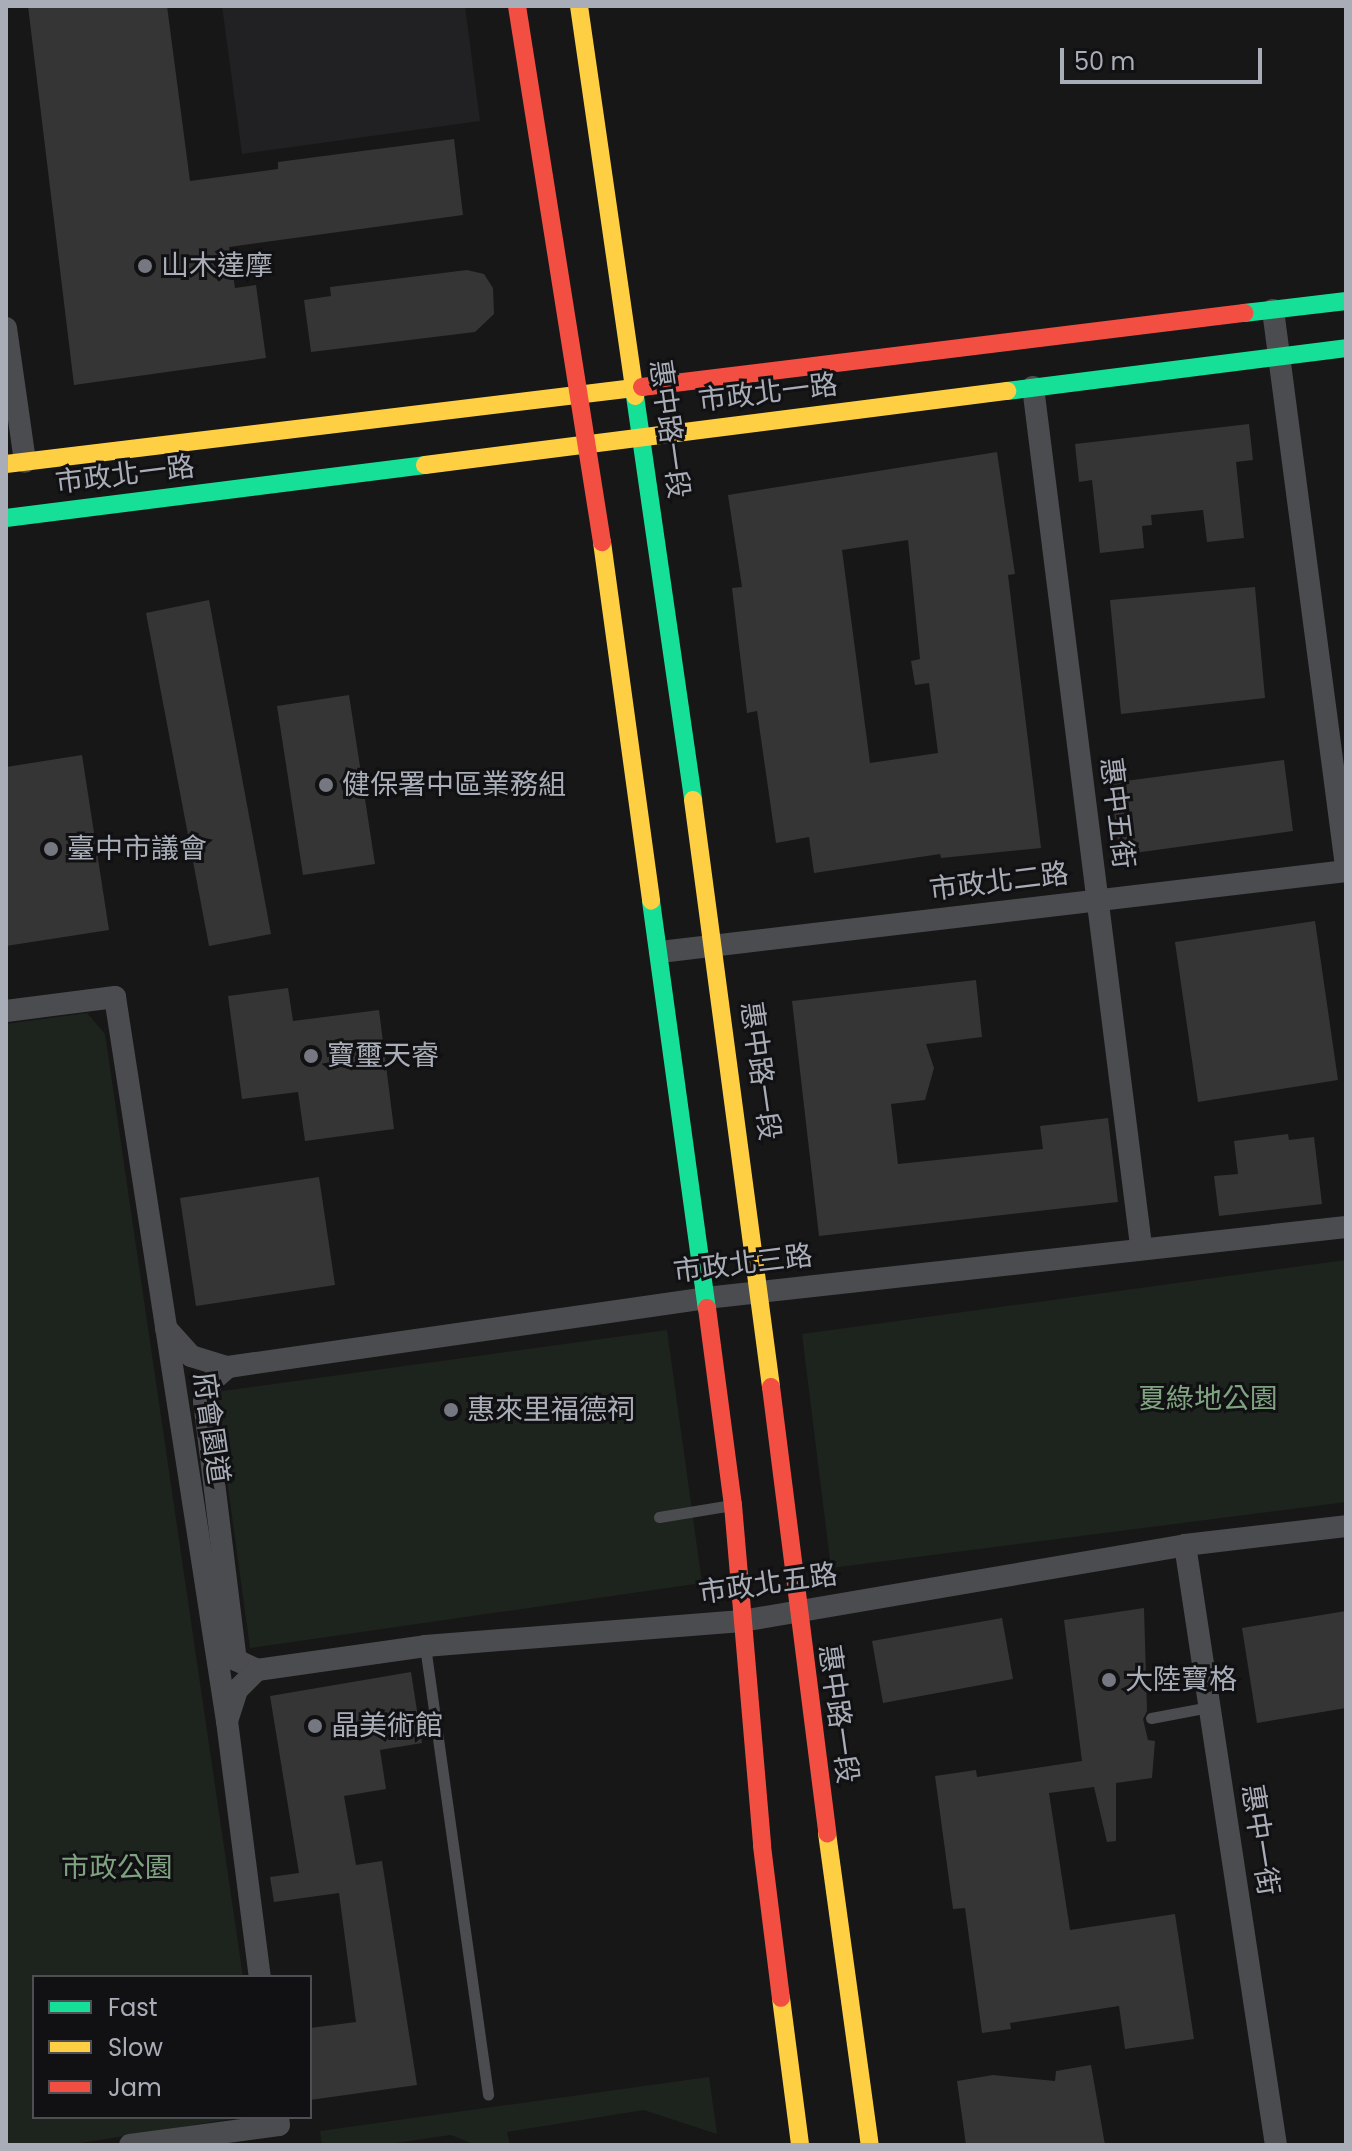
<!DOCTYPE html>
<html>
<head>
<meta charset="utf-8">
<style>
  body { margin:0 }
  #map { position:relative; width:1352px; height:2151px; overflow:hidden; background:#171717; font-family:Poppins,"Noto Sans TC",sans-serif }
  div>[style] { position:absolute }
  .built>* { inset:0; background:#212123 }
  .green>* { inset:0; background:#1d241e }
  .building>* { inset:0; background:#353536 }
  .lane>* { height:11px; margin:-5.5px; padding:0 5.5px; transform-origin:5.5px; border-radius:5.5px; background:#4b4c50 }
  .street>* { height:22px; margin:-11px; padding:0 11px; transform-origin:11px; border-radius:11px; background:#4b4c50 }
  .fast>* { height:18px; margin:-9px; padding:0 9px; transform-origin:9px; border-radius:9px; background:#16e098 }
  .slow>* { height:18px; margin:-9px; padding:0 9px; transform-origin:9px; border-radius:9px; background:#ffcf43 }
  .jam>* { height:18px; margin:-9px; padding:0 9px; transform-origin:9px; border-radius:9px; background:#f24e42 }
  .dots>* { width:22px; height:22px; translate:-50% -50%; box-sizing:border-box; border:4px solid #111113; border-radius:50% }
  span { translate:-50% -50%; white-space:nowrap; text-align:center; line-height:1.15; -webkit-text-stroke:6px #111113; paint-order:stroke }
  .poi-label { font-size:28px; color:#a8adb8 }
  .left { translate:0 -50%; text-align:left }
  .street-label { font-size:28px; color:#a8adb8 }
  .park-label { font-size:28px; color:#7fa381 }
  .frame { position:absolute; inset:0; border:8px solid #a8adb8; pointer-events:none }
  .legend { position:absolute; left:32px; top:1975px; width:280px; height:144px; box-sizing:border-box; background:#111113; border:2px solid #4d4f55; margin:0; padding:10px 14px; list-style:none; font-size:24px; color:#a8adb8 }
  .legend li { display:flex; align-items:center; gap:16px; height:40px }
  .legend b { width:40px; border:2px solid #4d4f55 }
  .scale { position:absolute; left:1060px; top:48px; width:202px; height:36px; box-sizing:border-box; border:4px solid #a8adb8; border-top:0; padding-left:10px; font-size:24px; line-height:28px; white-space:nowrap; color:#a8adb8; -webkit-text-stroke:6px #111113; paint-order:stroke }
</style>
</head>
<body>
<div id="map">
  <div class="built">
    <i style="clip-path:polygon(222px 6px,465px 6px,480px 121px,242px 154px)"></i>
  </div>
  <div class="green">
    <i style="clip-path:polygon(87px 1013px,105px 1034px,243px 1977px,34px 1977px,34px 2117px,243px 2117px,68px 2145px,6px 2145px,6px 1024px)"></i>
    <i style="clip-path:polygon(1346px 1260px,1346px 1502px,831px 1568px,802px 1334px)"></i>
    <i style="clip-path:polygon(667px 1330px,702px 1583px,250px 1648px,215px 1392px)"></i>
    <i style="clip-path:polygon(709px 2077px,717px 2134px,644px 2110px,507px 2132px,510px 2145px,476px 2145px,451px 2135px,381px 2145px,322px 2145px,320px 2131px)"></i>
  </div>
  <div class="building">
    <i style="clip-path:polygon(28px 6px,167px 6px,190px 181px,278px 169px,278px 162px,454px 139px,463px 215px,229px 247px,235px 288px,256px 285px,266px 358px,74px 385px)"></i>
    <i style="clip-path:polygon(467px 270px,484px 274px,493px 288px,494px 314px,475px 332px,311px 352px,304px 300px,331px 296px,330px 287px)"></i>
    <i style="clip-path:polygon(1249px 424px,1253px 460px,1236px 462px,1244px 538px,1207px 542px,1203px 510px,1151px 515px,1152px 525px,1142px 526px,1144px 548px,1100px 553px,1092px 480px,1079px 482px,1075px 444px)"></i>
    <i style="clip-path:polygon(evenodd,997px 452px,1015px 574px,1008px 575px,1041px 848px,941px 858px,940px 854px,814px 873px,809px 837px,776px 843px,757px 711px,747px 713px,732px 588px,742px 587px,728px 495px,997px 452px,908px 540px,920px 659px,911px 661px,915px 685px,929px 683px,938px 753px,870px 763px,842px 550px,908px 540px)"></i>
    <i style="clip-path:polygon(1255px 587px,1265px 698px,1121px 714px,1110px 600px)"></i>
    <i style="clip-path:polygon(209px 600px,271px 934px,209px 946px,146px 613px)"></i>
    <i style="clip-path:polygon(349px 695px,375px 864px,303px 875px,277px 706px)"></i>
    <i style="clip-path:polygon(82px 755px,109px 930px,6px 946px,6px 767px)"></i>
    <i style="clip-path:polygon(1284px 760px,1293px 831px,1120px 855px,1110px 783px)"></i>
    <i style="clip-path:polygon(1315px 921px,1338px 1080px,1198px 1102px,1175px 942px)"></i>
    <i style="clip-path:polygon(976px 980px,982px 1037px,926px 1044px,934px 1068px,925px 1100px,891px 1104px,898px 1164px,1043px 1149px,1040px 1126px,1108px 1118px,1118px 1202px,819px 1236px,792px 1001px)"></i>
    <i style="clip-path:polygon(288px 988px,293px 1021px,379px 1010px,394px 1129px,305px 1141px,298px 1092px,242px 1099px,228px 996px)"></i>
    <i style="clip-path:polygon(1288px 1134px,1289px 1140px,1314px 1137px,1322px 1204px,1219px 1216px,1214px 1176px,1238px 1174px,1234px 1141px)"></i>
    <i style="clip-path:polygon(319px 1177px,335px 1285px,196px 1306px,180px 1198px)"></i>
    <i style="clip-path:polygon(1144px 1608px,1147px 1711px,1143px 1719px,1148px 1740px,1155px 1741px,1152px 1778px,1116px 1783px,1116px 1841px,1107px 1842px,1094px 1787px,1049px 1793px,1070px 1930px,1175px 1914px,1194px 2039px,1125px 2049px,1119px 2006px,1010px 2023px,1011px 2029px,982px 2033px,965px 1908px,953px 1909px,935px 1776px,976px 1770px,977px 1777px,1082px 1761px,1064px 1620px)"></i>
    <i style="clip-path:polygon(1346px 1611px,1346px 1708px,1257px 1723px,1242px 1628px)"></i>
    <i style="clip-path:polygon(1002px 1618px,1013px 1679px,883px 1703px,872px 1641px)"></i>
    <i style="clip-path:polygon(411px 1672px,422px 1743px,380px 1750px,386px 1789px,344px 1796px,356px 1865px,382px 1861px,417px 2085px,310px 2100px,310px 2028px,356px 2022px,339px 1893px,274px 1902px,270px 1877px,299px 1873px,270px 1696px)"></i>
    <i style="clip-path:polygon(1091px 2065px,1105px 2145px,966px 2145px,957px 2081px,993px 2075px,1055px 2081px,1056px 2071px)"></i>
  </div>
  <div class="lane">
    <i style="left:659px;top:1517px;width:74px;rotate:-9.3deg"></i>
    <i style="left:425px;top:1646px;width:453px;rotate:82deg"></i>
    <i style="left:1151px;top:1718px;width:60px;rotate:-10.6deg"></i>
  </div>
  <div class="street">
    <i style="left:1273px;top:310px;width:561px;rotate:82.52deg"></i>
    <i style="left:6px;top:328px;width:135px;rotate:81.9deg"></i>
    <i style="left:1033px;top:387px;width:866px;rotate:82.83deg"></i>
    <i style="left:660px;top:952px;width:691px;rotate:-6.73deg"></i>
    <i style="left:6px;top:1011px;width:110px;rotate:-7.3deg"></i>
    <i style="left:115px;top:997px;width:733px;rotate:81.21deg"></i>
    <i style="left:227px;top:1721px;width:258px;rotate:82.7deg"></i>
    <i style="left:166px;top:1328px;width:38px;rotate:48deg"></i>
    <i style="left:191px;top:1356px;width:39px;rotate:17deg"></i>
    <i style="left:228px;top:1367px;width:483px;rotate:-8.2deg"></i>
    <i style="left:706px;top:1298px;width:644px;rotate:-6.33deg"></i>
    <i style="left:228px;top:1367px;width:20px;rotate:139deg"></i>
    <i style="left:213px;top:1380px;width:23px;rotate:113deg"></i>
    <i style="left:204px;top:1401px;width:261px;rotate:83deg"></i>
    <i style="left:236px;top:1660px;width:23px;rotate:25deg"></i>
    <i style="left:1185px;top:1545px;width:607px;rotate:81.38deg"></i>
    <i style="left:227px;top:1721px;width:33px;rotate:-72deg"></i>
    <i style="left:237px;top:1690px;width:28px;rotate:-45deg"></i>
    <i style="left:257px;top:1670px;width:170px;rotate:-8.1deg"></i>
    <i style="left:425px;top:1646px;width:318px;rotate:-4.5deg"></i>
    <i style="left:742px;top:1621px;width:449px;rotate:-9.7deg"></i>
    <i style="left:1185px;top:1545px;width:162px;rotate:-6.7deg"></i>
    <i style="left:130px;top:2145px;width:150px;rotate:-7.6deg"></i>
    <i style="left:279px;top:2125px;width:8px;rotate:-97deg"></i>
  </div>
  <div class="fast">
    <i style="left:1244px;top:313px;width:103px;rotate:-6.7deg"></i>
    <i style="left:1007px;top:391px;width:342px;rotate:-7.2deg"></i>
    <i style="left:635px;top:396px;width:408px;rotate:81.8deg"></i>
    <i style="left:6px;top:518px;width:422px;rotate:-7.2deg"></i>
    <i style="left:651px;top:901px;width:411px;rotate:82.2deg"></i>
  </div>
  <div class="slow">
    <i style="left:579px;top:6px;width:394px;rotate:81.8deg"></i>
    <i style="left:6px;top:464px;width:641px;rotate:-6.9deg"></i>
    <i style="left:425px;top:465px;width:587px;rotate:-7.25deg"></i>
    <i style="left:602px;top:542px;width:362px;rotate:82.2deg"></i>
    <i style="left:693px;top:800px;width:592px;rotate:82.43deg"></i>
    <i style="left:827px;top:1833px;width:315px;rotate:82.2deg"></i>
    <i style="left:781px;top:1998px;width:148px;rotate:82.6deg"></i>
  </div>
  <div class="jam">
    <i style="left:517px;top:6px;width:543px;rotate:80.99deg"></i>
    <i style="left:642px;top:387px;width:607px;rotate:-7.01deg"></i>
    <i style="left:707px;top:1308px;width:199px;rotate:82.5deg"></i>
    <i style="left:733px;top:1505px;width:342px;rotate:85.1deg"></i>
    <i style="left:762px;top:1846px;width:153px;rotate:82.9deg"></i>
    <i style="left:771px;top:1387px;width:450px;rotate:82.8deg"></i>
  </div>
  <div class="dots">
    <i style="left:145px;top:266px;background:#757880"></i>
    <i style="left:326px;top:785px;background:#757880"></i>
    <i style="left:51px;top:849px;background:#757880"></i>
    <i style="left:311px;top:1056px;background:#757880"></i>
    <i style="left:451px;top:1410px;background:#757880"></i>
    <i style="left:1109px;top:1680px;background:#757880"></i>
    <i style="left:315px;top:1726px;background:#757880"></i>
  </div>
  <div class="poi-label">
    <span class="left" style="left:161px;top:266px">山木達摩</span>
    <span class="left" style="left:342px;top:785px">健保署中區業務組</span>
    <span class="left" style="left:67px;top:849px">臺中市議會</span>
    <span class="left" style="left:327px;top:1056px">寶璽天睿</span>
    <span class="left" style="left:467px;top:1410px">惠來里福德祠</span>
    <span class="left" style="left:1125px;top:1680px">大陸寶格</span>
    <span class="left" style="left:331px;top:1726px">晶美術館</span>
  </div>
  <div class="street-label">
    <span style="left:768px;top:393px;rotate:-7deg">市政北一路</span>
    <span style="left:669px;top:429px;rotate:82deg">惠中路一段</span>
    <span style="left:125px;top:475px;rotate:-7deg">市政北一路</span>
    <span style="left:1117px;top:813px;rotate:83deg">惠中五街</span>
    <span style="left:999px;top:882px;rotate:-7deg">市政北二路</span>
    <span style="left:760px;top:1071px;rotate:82deg">惠中路一段</span>
    <span style="left:743px;top:1264px;rotate:-7deg">市政北三路</span>
    <span style="left:211px;top:1428px;rotate:82deg">府會園道</span>
    <span style="left:768px;top:1584px;rotate:-8deg">市政北五路</span>
    <span style="left:838px;top:1714px;rotate:82deg">惠中路一段</span>
    <span style="left:1260px;top:1840px;rotate:81deg">惠中一街</span>
  </div>
  <div class="park-label">
    <span style="left:1208px;top:1399px">夏綠地公園</span>
    <span style="left:117px;top:1868px">市政公園</span>
  </div>
  <div class="frame"></div>
  <ul class="legend">
  <li><b style="height:10px;background:#16e098"></b>Fast</li>
  <li><b style="height:10px;background:#ffcf43"></b>Slow</li>
  <li><b style="height:10px;background:#f24e42"></b>Jam</li>
  </ul>
  <div class="scale">50 m</div>
</div>
</body>
</html>
